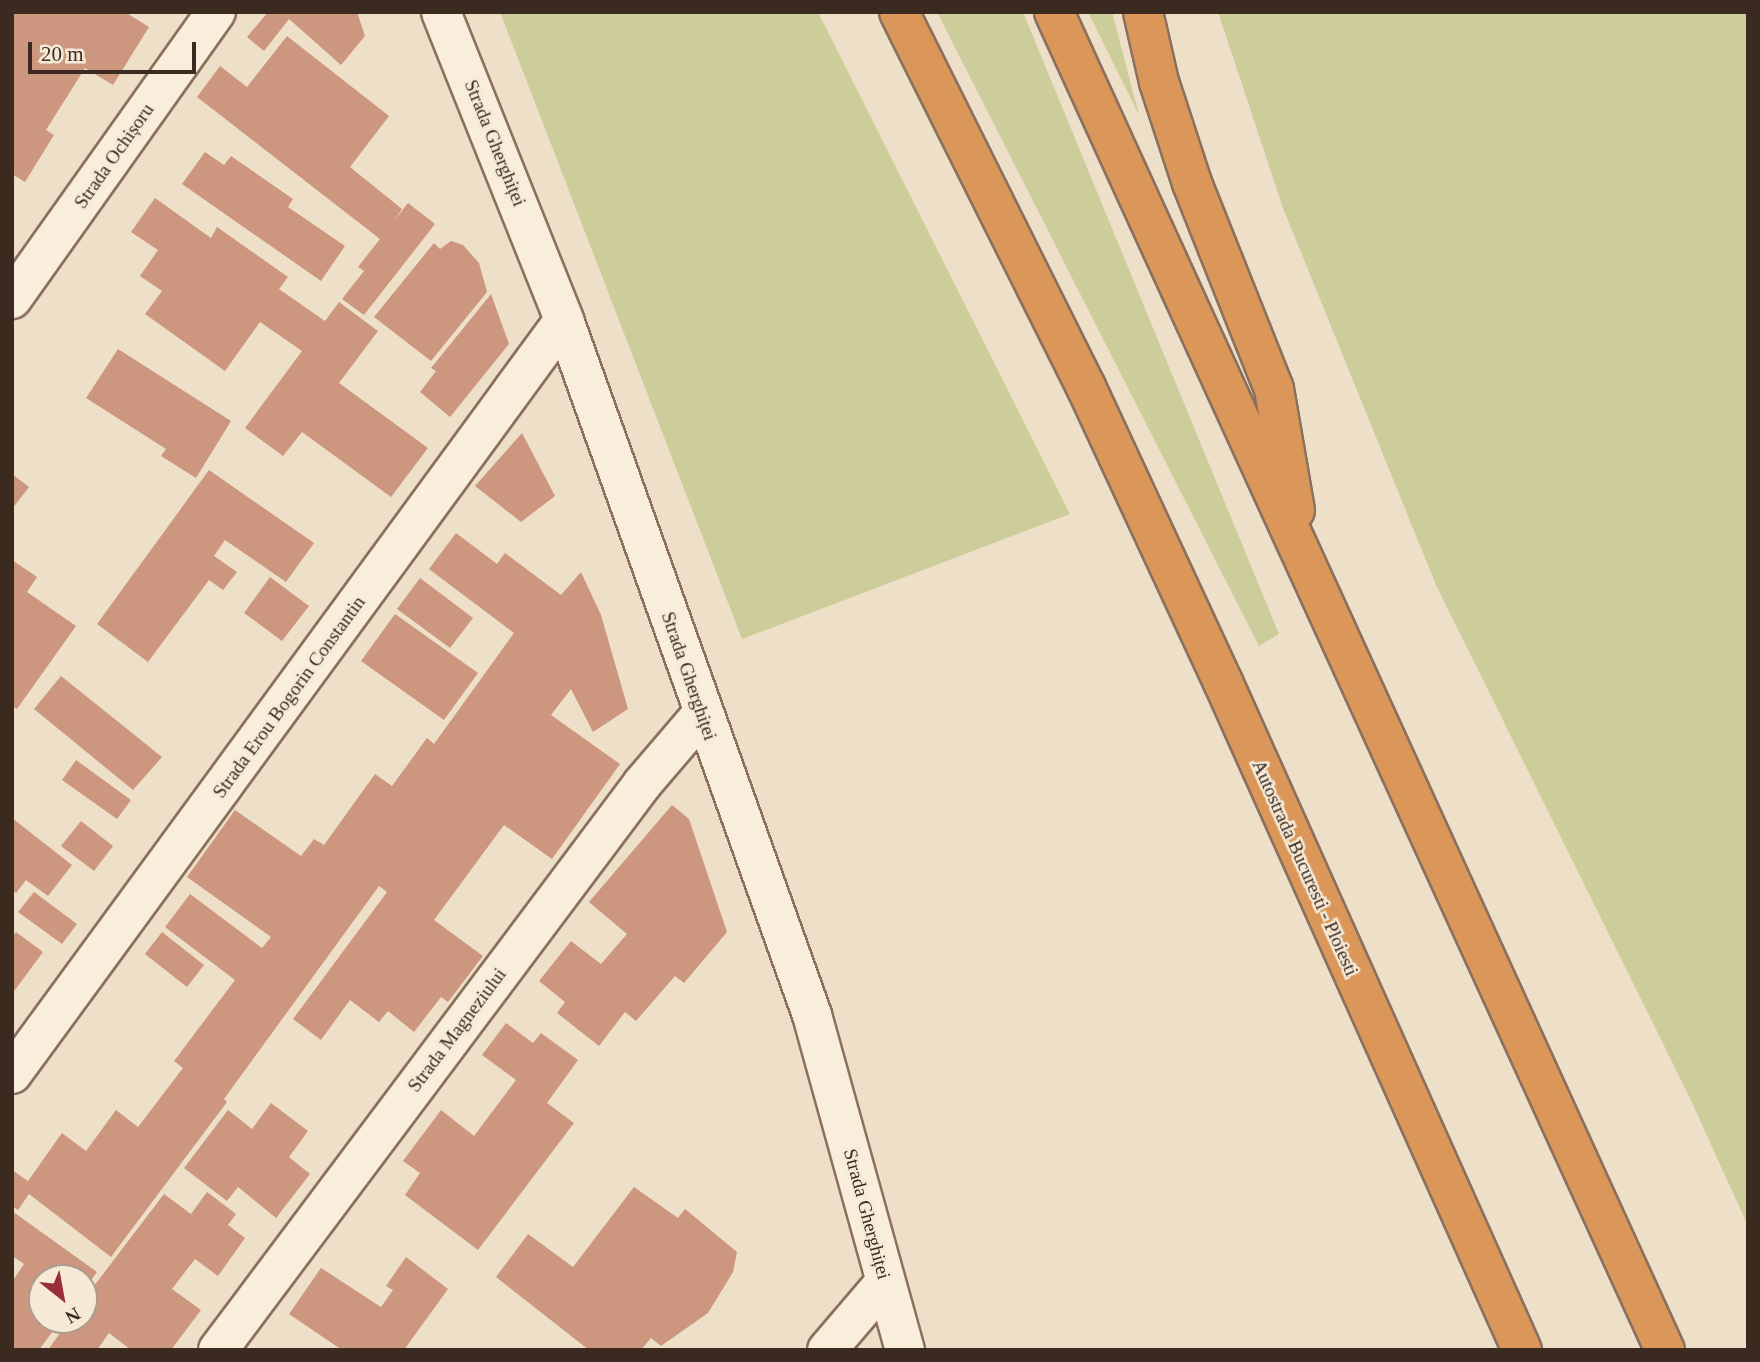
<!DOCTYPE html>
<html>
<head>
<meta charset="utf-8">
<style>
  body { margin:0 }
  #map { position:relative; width:1760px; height:1362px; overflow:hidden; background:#eedfc8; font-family:"Times New Roman",serif }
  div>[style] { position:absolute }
  .green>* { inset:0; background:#cccd9b }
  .building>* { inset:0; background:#cc977e }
  .roads { filter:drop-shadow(2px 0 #8a705d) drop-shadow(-2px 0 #8a705d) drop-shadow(0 2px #8a705d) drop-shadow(0 -2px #8a705d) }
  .minor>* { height:38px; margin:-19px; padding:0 19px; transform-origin:19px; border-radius:19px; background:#f9eddb }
  .highway>* { height:38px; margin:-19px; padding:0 19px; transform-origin:19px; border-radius:19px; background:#db965a }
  span { translate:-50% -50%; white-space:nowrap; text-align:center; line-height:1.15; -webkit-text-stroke:5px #f6ead7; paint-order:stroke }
  .street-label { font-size:19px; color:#3b2a20 }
  .frame { position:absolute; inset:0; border:14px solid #3b2a20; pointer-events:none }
  .north { position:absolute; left:28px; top:1264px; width:70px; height:70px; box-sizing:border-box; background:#f6ead7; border:2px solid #ab9d8e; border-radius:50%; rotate:149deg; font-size:19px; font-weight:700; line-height:28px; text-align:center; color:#3b2a20 }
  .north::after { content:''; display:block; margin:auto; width:24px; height:32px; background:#992d38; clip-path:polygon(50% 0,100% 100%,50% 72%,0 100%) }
  .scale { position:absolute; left:28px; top:42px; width:168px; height:32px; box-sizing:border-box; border:4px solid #3b2a20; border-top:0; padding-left:9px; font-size:21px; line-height:24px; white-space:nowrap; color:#3b2a20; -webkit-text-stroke:5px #f6ead7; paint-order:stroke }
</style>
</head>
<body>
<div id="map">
  <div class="green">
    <i style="clip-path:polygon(500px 12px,818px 12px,1070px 514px,742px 639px)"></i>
    <i style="clip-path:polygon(937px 12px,1023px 12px,1279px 634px,1259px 646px)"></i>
    <i style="clip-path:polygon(1088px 12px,1112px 12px,1139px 115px)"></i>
    <i style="clip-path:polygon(1218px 12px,1748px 12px,1748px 1226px,1688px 1094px,1436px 585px,1283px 208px)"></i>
  </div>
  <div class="building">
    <i style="clip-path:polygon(12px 12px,125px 12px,149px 27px,113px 85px,85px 68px,46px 130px,54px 135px,25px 182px,12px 174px)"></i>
    <i style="clip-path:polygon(268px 12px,357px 12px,365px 36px,341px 65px,289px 19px,264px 51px,247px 37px)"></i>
    <i style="clip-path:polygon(287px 36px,389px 116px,350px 167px,402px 209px,394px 221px,408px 203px,435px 224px,364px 315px,342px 299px,364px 271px,358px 267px,380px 239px,197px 97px,220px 66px,247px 87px)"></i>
    <i style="clip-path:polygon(205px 152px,224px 165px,231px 156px,293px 199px,288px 207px,345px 246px,321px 281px,182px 184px)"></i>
    <i style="clip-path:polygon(155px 198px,211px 238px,217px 227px,288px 277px,279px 289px,325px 321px,339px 302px,378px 331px,339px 383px,428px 448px,391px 497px,302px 432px,283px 456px,245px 428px,302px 351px,260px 322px,225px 371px,145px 314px,162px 291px,140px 276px,158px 250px,131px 232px)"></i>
    <i style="clip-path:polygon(451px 241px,463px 245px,479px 263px,487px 292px,431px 361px,374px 317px,434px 243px,440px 249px)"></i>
    <i style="clip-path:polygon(491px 294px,509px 344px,450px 417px,420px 392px,436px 371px,431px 368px)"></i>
    <i style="clip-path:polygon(118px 349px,231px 421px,196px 478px,161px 456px,166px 449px,86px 398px)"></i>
    <i style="clip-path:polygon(522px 433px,555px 496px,521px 522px,475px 486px)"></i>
    <i style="clip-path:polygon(209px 470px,314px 543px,286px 582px,225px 540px,214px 556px,237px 572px,223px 590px,209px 580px,148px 662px,97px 624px)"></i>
    <i style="clip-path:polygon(12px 474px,29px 487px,12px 509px)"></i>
    <i style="clip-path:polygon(456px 533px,497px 564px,505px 553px,561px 595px,581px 572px,601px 615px,628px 709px,593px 732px,571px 689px,551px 715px,620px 764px,552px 859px,504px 825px,434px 920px,483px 956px,448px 1002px,441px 997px,414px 1032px,388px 1011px,379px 1022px,350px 1000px,321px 1040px,293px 1019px,387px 892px,379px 886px,224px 1099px,227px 1102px,111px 1257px,29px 1194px,18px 1210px,12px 1206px,12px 1170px,28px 1181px,62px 1133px,86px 1151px,116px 1110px,138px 1127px,183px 1068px,174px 1061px,235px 980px,165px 927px,190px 894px,262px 948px,271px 937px,187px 877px,235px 810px,301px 856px,314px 839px,324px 845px,375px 774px,392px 786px,427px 738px,434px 744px,514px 633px,429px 569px)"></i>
    <i style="clip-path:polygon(12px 560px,37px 577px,27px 592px,76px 626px,17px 709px,12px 706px)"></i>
    <i style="clip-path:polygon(270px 577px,309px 606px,282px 641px,244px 613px)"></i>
    <i style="clip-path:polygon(420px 578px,473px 618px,450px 648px,397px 609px)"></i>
    <i style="clip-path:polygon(395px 614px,478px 673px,444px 720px,361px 661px)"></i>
    <i style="clip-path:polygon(61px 676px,162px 757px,133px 790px,34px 709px)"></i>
    <i style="clip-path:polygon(76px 760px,131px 800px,117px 819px,62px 780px)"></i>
    <i style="clip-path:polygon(672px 805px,689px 819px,727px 932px,684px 983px,675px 976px,636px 1021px,625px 1012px,599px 1046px,557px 1013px,565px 1002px,539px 981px,571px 941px,601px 964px,627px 934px,589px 902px)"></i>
    <i style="clip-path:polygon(12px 818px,72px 865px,48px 896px,26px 880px,16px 893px,12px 890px)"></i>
    <i style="clip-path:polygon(81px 821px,113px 846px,94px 871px,61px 846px)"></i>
    <i style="clip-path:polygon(34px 892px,77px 924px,62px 944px,18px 912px)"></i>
    <i style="clip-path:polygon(16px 932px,43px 952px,12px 994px,12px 937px)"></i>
    <i style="clip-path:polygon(162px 932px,204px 965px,187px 987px,145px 954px)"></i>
    <i style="clip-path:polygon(506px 1023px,533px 1043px,541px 1033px,578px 1060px,547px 1103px,574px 1123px,478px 1250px,405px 1195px,420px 1173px,403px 1161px,441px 1110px,474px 1136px,516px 1080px,482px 1055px)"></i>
    <i style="clip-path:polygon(271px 1103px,308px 1131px,289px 1157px,310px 1174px,276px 1218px,238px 1187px,227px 1201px,184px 1168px,228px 1110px,252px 1129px)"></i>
    <i style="clip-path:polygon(634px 1187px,678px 1218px,685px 1209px,737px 1252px,733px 1272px,708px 1313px,661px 1346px,651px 1338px,641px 1350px,589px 1350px,496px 1277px,528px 1234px,573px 1267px)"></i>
    <i style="clip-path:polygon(207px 1192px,236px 1214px,228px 1225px,245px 1238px,218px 1276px,195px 1259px,172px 1289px,201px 1310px,171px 1350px,131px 1350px,109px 1333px,97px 1350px,48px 1350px,69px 1320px,84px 1320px,84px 1299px,164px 1194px,191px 1214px)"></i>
    <i style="clip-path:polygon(12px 1211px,97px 1272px,84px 1290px,84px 1278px,42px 1278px,42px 1320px,61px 1320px,39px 1350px,12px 1350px,12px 1282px,24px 1264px,12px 1256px)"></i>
    <i style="clip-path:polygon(406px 1257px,448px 1289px,404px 1350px,342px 1350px,289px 1314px,321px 1268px,381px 1307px,393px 1290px,386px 1286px)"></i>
  </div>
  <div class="roads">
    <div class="minor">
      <i style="left:441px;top:12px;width:332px;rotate:68.2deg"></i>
      <i style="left:564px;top:320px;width:738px;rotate:70.36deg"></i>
      <i style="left:812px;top:1015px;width:348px;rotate:74.5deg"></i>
      <i style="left:12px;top:299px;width:352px;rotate:-54.6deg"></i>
      <i style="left:12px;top:1074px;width:934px;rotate:-53.79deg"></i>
      <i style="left:218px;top:1350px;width:709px;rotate:-53.15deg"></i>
      <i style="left:643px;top:783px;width:91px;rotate:-49.5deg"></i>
      <i style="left:827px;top:1350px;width:89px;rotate:-49.5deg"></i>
    </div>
    <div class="highway">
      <i style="left:899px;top:12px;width:419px;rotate:63.5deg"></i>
      <i style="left:1086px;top:387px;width:325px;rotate:65.1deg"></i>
      <i style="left:1223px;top:682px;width:732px;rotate:65.89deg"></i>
      <i style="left:1054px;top:12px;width:1471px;rotate:65.46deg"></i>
      <i style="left:1143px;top:12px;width:72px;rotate:77.1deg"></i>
      <i style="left:1159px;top:82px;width:106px;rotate:71.9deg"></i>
      <i style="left:1192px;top:183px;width:222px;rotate:68.3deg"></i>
      <i style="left:1274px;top:389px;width:123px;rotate:80.2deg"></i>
    </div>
  </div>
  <div class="street-label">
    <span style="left:495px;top:143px;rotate:68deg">Strada Gherghiței</span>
    <span style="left:114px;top:156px;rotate:-55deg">Strada Ochișoru</span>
    <span style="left:689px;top:676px;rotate:71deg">Strada Gherghiței</span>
    <span style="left:289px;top:697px;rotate:-54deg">Strada Erou Bogorin Constantin</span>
    <span style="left:1305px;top:868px;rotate:66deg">Autostrada Bucuresti - Ploiesti</span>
    <span style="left:457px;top:1030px;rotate:-53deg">Strada Magneziului</span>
    <span style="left:867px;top:1214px;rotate:75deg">Strada Gherghiței</span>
  </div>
  <div class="frame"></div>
  <div class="north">N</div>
  <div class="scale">20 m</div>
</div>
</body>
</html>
